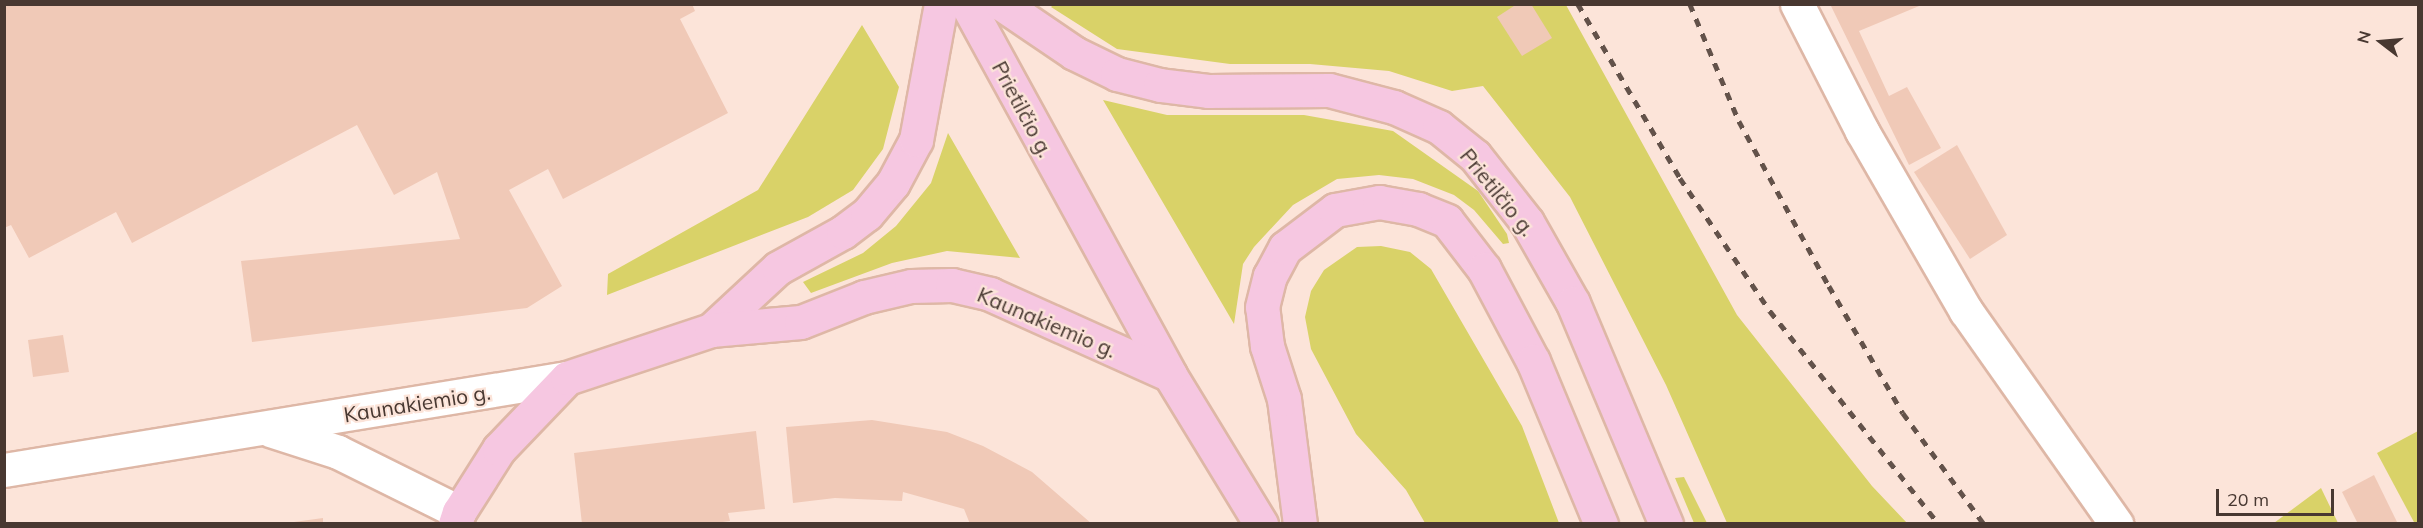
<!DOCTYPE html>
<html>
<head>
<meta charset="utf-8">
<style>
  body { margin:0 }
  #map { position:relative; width:2423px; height:528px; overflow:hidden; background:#fce4d9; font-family:Mulish,sans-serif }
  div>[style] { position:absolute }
  .green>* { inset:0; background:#d9d268 }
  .building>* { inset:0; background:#f0c9b7 }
  .roads { filter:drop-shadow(2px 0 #deb7a6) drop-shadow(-2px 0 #deb7a6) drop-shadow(0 2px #deb7a6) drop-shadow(0 -2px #deb7a6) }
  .minor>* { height:33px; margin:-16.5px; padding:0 16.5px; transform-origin:16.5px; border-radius:16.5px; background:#fff }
  .primary>* { height:33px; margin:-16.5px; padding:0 16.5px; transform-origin:16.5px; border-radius:16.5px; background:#f6c7e1 }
  .rail>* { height:4.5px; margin-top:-2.25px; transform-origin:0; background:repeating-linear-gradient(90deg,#63524a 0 8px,transparent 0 16px) }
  span { translate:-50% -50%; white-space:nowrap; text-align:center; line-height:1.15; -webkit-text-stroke:4.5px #fce4d9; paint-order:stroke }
  .street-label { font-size:21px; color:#483831 }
  .frame { position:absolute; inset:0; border:6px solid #483831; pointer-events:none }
  .north { position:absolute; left:2351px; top:12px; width:60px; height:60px; -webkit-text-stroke:4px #fce4d9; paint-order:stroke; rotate:286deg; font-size:16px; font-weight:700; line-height:24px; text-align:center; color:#483831 }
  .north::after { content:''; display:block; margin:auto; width:21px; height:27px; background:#483831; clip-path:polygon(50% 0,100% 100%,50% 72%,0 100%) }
  .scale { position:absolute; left:2216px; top:489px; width:118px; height:27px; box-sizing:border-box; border:3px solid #483831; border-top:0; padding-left:8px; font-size:18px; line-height:21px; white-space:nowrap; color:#483831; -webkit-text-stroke:4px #fce4d9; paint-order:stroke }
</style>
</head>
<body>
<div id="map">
  <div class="green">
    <i style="clip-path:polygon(1054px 4px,1566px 5px,1737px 315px,1872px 486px,1907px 523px,1727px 523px,1666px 385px,1570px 197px,1483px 86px,1452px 91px,1389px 71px,1310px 64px,1230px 64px,1117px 49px,1051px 7px)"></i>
    <i style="clip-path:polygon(862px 25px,899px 87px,883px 149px,853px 190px,808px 217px,607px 295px,608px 274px,758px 190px)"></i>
    <i style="clip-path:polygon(1103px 100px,1167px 115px,1304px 115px,1393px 131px,1478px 191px,1507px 234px,1509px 243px,1503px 244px,1474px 210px,1454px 195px,1413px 179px,1379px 175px,1337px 179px,1293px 205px,1254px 247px,1243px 264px,1234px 324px)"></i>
    <i style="clip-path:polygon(948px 133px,1020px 258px,947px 251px,892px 263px,811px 293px,803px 282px,863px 253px,896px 226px,931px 183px)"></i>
    <i style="clip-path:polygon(1381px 246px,1410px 252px,1431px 269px,1522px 426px,1559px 523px,1425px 523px,1406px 490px,1356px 434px,1311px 349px,1305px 317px,1311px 291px,1324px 270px,1357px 247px)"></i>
    <i style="clip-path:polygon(2418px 431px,2418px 523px,2415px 524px,2377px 453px)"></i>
    <i style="clip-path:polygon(1684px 477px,1707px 523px,1694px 523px,1675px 478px)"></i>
    <i style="clip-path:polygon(2321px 488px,2338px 523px,2274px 523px)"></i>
  </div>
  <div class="building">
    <i style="clip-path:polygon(4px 4px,692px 4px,695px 11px,680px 19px,728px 113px,563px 199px,548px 169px,509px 190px,562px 286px,527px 308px,252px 342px,241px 261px,460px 239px,437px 172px,394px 195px,357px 125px,132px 243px,116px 212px,29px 258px,11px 225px,4px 228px)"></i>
    <i style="clip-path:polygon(1517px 4px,1531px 4px,1552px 38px,1522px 56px,1497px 17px)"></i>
    <i style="clip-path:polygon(1830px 4px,1924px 4px,1859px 31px,1889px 96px,1907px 87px,1941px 148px,1909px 165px)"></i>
    <i style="clip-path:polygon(1957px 145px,2007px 235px,1970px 259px,1914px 172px)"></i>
    <i style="clip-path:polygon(63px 335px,69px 372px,33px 377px,28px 340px)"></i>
    <i style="clip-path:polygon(872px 420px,947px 432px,983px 446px,1032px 472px,1092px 524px,970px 524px,964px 509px,903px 492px,902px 501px,835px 498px,793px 503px,786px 427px)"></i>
    <i style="clip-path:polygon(756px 431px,765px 509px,728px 513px,730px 521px,708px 524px,582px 524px,574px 453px)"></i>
    <i style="clip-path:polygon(2374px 475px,2398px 524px,2358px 524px,2342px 492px)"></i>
    <i style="clip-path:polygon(323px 518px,323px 524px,294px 524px,294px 522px)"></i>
  </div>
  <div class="roads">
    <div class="minor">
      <i style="left:1797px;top:4px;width:143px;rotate:62.9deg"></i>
      <i style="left:1862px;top:131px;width:208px;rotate:60deg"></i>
      <i style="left:1966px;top:311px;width:261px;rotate:54.8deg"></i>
      <i style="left:270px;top:430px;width:71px;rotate:17.9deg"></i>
      <i style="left:338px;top:452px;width:135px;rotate:26.4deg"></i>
      <i style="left:4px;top:470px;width:570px;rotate:-9.28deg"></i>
    </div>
    <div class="primary">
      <i style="left:967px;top:4px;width:423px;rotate:61.3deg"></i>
      <i style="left:1170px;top:375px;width:175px;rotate:58.6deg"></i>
      <i style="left:1002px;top:4px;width:87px;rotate:34.2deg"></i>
      <i style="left:1074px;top:53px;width:48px;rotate:26deg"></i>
      <i style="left:1117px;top:74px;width:44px;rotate:14.3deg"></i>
      <i style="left:1160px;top:85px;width:48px;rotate:7.1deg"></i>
      <i style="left:1208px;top:91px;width:121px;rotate:-0.5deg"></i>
      <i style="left:1329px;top:90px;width:67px;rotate:14.7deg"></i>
      <i style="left:1394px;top:107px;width:49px;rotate:24deg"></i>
      <i style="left:1439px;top:127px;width:46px;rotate:38.9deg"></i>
      <i style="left:1475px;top:156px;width:84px;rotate:51.8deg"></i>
      <i style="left:1527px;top:222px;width:93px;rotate:60.4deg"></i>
      <i style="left:1573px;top:303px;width:240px;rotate:67.2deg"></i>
      <i style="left:711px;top:330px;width:91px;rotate:-42.8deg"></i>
      <i style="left:778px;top:268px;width:74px;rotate:-29deg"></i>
      <i style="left:843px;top:232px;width:30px;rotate:-37deg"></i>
      <i style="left:867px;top:214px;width:40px;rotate:-50deg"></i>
      <i style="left:893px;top:183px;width:49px;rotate:-61.9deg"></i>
      <i style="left:916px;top:140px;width:138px;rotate:-79.6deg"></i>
      <i style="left:455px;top:524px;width:13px;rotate:-72deg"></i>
      <i style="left:459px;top:512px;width:75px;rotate:-57.6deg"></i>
      <i style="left:499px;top:449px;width:98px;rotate:-46.2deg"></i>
      <i style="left:567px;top:378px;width:152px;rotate:-18.4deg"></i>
      <i style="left:711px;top:330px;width:90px;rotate:-5.1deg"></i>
      <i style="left:801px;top:322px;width:68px;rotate:-21.6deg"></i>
      <i style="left:864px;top:297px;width:48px;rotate:-13.2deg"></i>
      <i style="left:911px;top:286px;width:41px;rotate:-1.4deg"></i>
      <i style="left:952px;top:285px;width:39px;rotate:13deg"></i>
      <i style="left:990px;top:294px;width:197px;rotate:24.2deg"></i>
      <i style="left:1300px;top:524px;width:126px;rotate:-97.3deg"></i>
      <i style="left:1284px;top:399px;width:56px;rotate:-107.8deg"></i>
      <i style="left:1267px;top:346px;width:39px;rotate:-97deg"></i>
      <i style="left:1262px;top:307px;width:32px;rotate:-76deg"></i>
      <i style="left:1270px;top:276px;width:32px;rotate:-62deg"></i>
      <i style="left:1285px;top:248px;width:63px;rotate:-37.2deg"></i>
      <i style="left:1335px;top:210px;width:45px;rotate:-10.3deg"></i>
      <i style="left:1379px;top:202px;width:40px;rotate:10deg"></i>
      <i style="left:1418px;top:209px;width:31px;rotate:22deg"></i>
      <i style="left:1447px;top:221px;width:61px;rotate:52.4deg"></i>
      <i style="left:1484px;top:269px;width:104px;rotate:62deg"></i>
      <i style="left:1533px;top:361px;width:177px;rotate:67.4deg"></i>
    </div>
  </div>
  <div class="rail">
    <i style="left:1578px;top:4px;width:202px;rotate:59.6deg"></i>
    <i style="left:1680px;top:178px;width:161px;rotate:55.9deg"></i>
    <i style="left:1770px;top:311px;width:272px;rotate:51.6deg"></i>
    <i style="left:1690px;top:4px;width:127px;rotate:67.3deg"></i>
    <i style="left:1739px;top:121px;width:188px;rotate:61.4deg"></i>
    <i style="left:1829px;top:286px;width:147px;rotate:59.8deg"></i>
    <i style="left:1903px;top:413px;width:137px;rotate:53.9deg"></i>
  </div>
  <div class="street-label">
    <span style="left:1023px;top:109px;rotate:62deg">Prietilčio g.</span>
    <span style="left:1498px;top:192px;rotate:51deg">Prietilčio g.</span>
    <span style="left:1047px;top:322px;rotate:23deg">Kaunakiemio g.</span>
    <span style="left:417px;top:403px;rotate:-9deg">Kaunakiemio g.</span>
  </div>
  <div class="frame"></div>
  <div class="north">N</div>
  <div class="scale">20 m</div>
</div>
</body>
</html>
